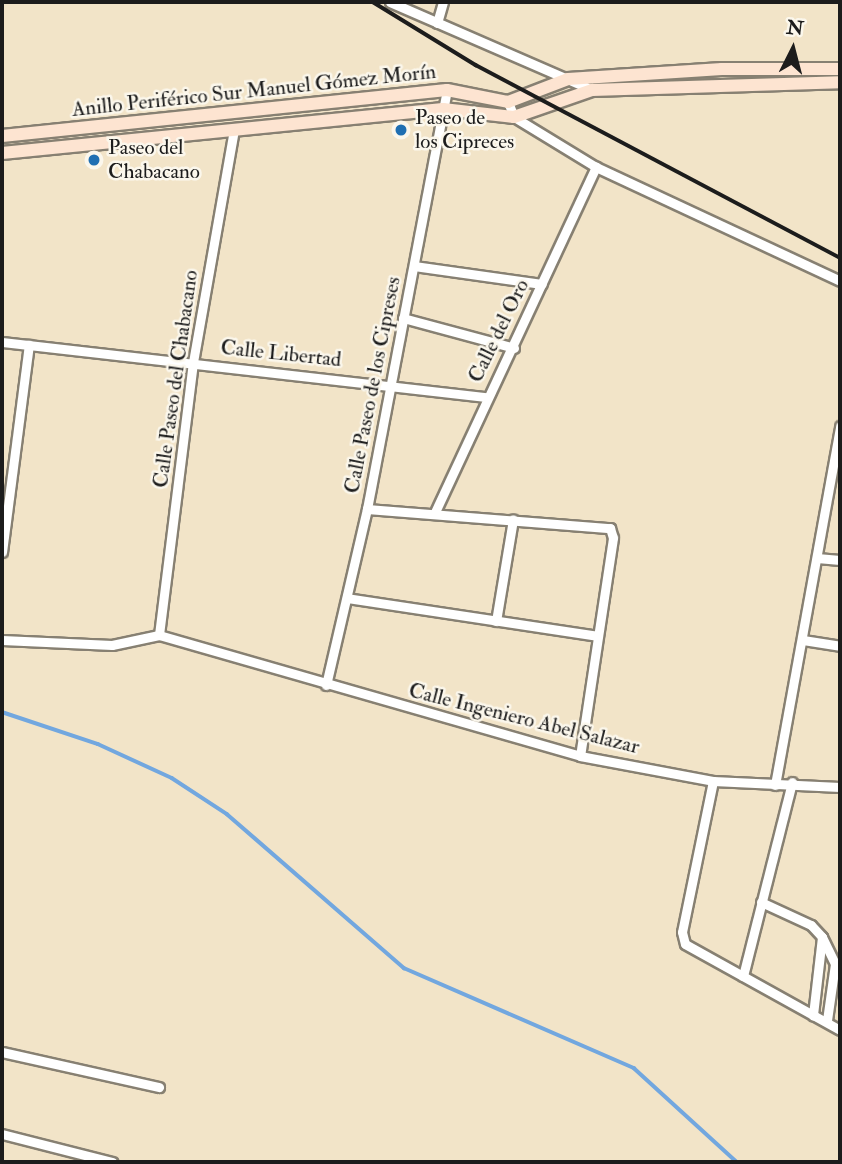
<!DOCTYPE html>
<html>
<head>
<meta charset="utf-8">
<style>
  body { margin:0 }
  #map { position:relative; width:842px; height:1164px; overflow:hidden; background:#f2e4c8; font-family:"IM FELL Double Pica",serif }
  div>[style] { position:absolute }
  .stream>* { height:3.5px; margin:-1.75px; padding:0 1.75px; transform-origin:1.75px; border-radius:1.75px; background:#72a7df }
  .roads { filter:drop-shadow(2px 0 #878072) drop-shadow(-2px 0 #878072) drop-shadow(0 2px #878072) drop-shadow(0 -2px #878072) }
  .street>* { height:9px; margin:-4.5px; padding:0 4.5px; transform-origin:4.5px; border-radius:4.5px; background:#fff }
  .secondary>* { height:12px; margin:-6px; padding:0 6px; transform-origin:6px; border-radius:6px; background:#fde4d1 }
  .rail>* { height:3.5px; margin:-1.75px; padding:0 1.75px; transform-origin:1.75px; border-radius:1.75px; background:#1c1c1c }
  .dots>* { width:19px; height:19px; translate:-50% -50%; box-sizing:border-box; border:4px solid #fbf7ec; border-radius:50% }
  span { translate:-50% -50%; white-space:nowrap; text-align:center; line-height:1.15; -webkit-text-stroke:5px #fbf7ec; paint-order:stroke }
  .street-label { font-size:21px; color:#1c1c1c }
  .poi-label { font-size:21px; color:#1c1c1c }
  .left { translate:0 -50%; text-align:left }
  .frame { position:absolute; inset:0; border:4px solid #1c1c1c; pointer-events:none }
  .north { position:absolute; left:758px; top:14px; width:70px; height:70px; -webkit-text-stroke:5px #fbf7ec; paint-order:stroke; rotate:6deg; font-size:19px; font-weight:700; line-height:28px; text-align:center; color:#1c1c1c }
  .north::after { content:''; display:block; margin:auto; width:24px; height:32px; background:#1c1c1c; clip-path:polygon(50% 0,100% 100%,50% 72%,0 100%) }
</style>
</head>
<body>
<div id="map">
  <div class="stream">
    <i style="left:2px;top:712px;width:101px;rotate:18.4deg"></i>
    <i style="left:98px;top:744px;width:81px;rotate:24.7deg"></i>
    <i style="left:172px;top:778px;width:66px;rotate:33.2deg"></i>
    <i style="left:227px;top:814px;width:235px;rotate:41deg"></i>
    <i style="left:404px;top:968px;width:251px;rotate:23.5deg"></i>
    <i style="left:634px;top:1068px;width:139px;rotate:42.4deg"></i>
  </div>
  <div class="roads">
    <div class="street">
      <i style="left:390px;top:2px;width:220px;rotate:23.5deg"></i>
      <i style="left:437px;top:23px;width:22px;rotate:-74deg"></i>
      <i style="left:508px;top:102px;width:16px;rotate:68deg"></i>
      <i style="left:514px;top:117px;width:96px;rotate:31.4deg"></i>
      <i style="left:596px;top:167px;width:269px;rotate:25deg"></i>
      <i style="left:414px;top:266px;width:129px;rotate:8deg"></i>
      <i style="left:403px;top:318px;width:115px;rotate:15.1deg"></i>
      <i style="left:2px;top:342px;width:487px;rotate:6.5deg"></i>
      <i style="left:367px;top:509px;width:244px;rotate:4.5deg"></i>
      <i style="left:610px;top:528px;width:10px;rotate:73deg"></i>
      <i style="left:613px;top:538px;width:220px;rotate:98.6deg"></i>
      <i style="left:435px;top:512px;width:381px;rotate:-65deg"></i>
      <i style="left:2px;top:552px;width:209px;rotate:-82.6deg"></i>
      <i style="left:817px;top:558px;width:23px;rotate:5deg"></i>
      <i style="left:347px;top:598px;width:253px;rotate:8.6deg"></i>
      <i style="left:496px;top:621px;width:103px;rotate:-80.5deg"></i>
      <i style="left:159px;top:635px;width:275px;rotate:-82.9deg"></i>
      <i style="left:193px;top:362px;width:237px;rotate:-80deg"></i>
      <i style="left:2px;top:640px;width:110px;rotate:2.6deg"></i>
      <i style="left:112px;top:645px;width:48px;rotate:-12deg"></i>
      <i style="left:159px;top:635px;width:438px;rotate:16deg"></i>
      <i style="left:580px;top:756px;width:135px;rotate:10.6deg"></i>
      <i style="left:713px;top:781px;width:127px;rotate:2.7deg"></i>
      <i style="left:803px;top:640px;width:37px;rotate:9deg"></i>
      <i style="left:326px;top:685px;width:181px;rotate:-76.9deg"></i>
      <i style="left:367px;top:509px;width:427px;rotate:-79.2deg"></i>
      <i style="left:713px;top:781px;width:154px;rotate:101.6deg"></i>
      <i style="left:682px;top:932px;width:12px;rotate:76deg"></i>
      <i style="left:685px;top:944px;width:177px;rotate:29deg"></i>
      <i style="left:775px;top:785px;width:365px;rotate:-79.7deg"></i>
      <i style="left:761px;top:902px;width:55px;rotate:24.7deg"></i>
      <i style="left:811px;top:925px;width:16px;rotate:47deg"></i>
      <i style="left:822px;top:937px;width:79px;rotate:96.6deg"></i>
      <i style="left:822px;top:937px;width:30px;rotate:64deg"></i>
      <i style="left:835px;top:964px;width:57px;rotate:98.1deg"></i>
      <i style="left:743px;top:976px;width:200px;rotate:-75.8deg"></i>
      <i style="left:2px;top:1052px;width:161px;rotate:12.6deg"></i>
      <i style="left:2px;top:1134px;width:114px;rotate:14.3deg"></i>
    </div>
    <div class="secondary">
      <i style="left:2px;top:136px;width:447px;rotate:-5.9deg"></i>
      <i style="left:447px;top:90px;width:62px;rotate:11.1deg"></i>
      <i style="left:508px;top:102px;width:64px;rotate:-21deg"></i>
      <i style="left:568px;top:79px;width:154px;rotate:-3.7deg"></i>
      <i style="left:722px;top:69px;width:118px"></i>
      <i style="left:2px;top:153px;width:443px;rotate:-5.7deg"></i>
      <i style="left:443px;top:109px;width:71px;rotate:6.4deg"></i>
      <i style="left:514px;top:117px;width:83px;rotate:-19.1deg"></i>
      <i style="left:592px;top:90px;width:248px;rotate:-1.8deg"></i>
    </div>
  </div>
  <div class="rail">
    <i style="left:373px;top:2px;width:121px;rotate:31.5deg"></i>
    <i style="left:476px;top:65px;width:412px;rotate:27.9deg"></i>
  </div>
  <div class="dots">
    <i style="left:401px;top:130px;background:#1f6fb2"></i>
    <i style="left:94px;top:160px;background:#1f6fb2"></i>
  </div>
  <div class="street-label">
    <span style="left:254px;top:91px;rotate:-6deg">Anillo Periférico Sur Manuel Gómez Morín</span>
    <span style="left:499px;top:331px;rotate:-64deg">Calle del Oro</span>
    <span style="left:281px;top:354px;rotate:6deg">Calle Libertad</span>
    <span style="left:176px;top:379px;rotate:-82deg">Calle Paseo del Chabacano</span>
    <span style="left:373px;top:385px;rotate:-79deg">Calle Paseo de los Cipreses</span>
    <span style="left:524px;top:719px;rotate:14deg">Calle Ingeniero Abel Salazar</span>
  </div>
  <div class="poi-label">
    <span class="left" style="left:415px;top:130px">Paseo de<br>los Cipreces</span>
    <span class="left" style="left:108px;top:160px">Paseo del<br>Chabacano</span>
  </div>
  <div class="frame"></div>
  <div class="north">N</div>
</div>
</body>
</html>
